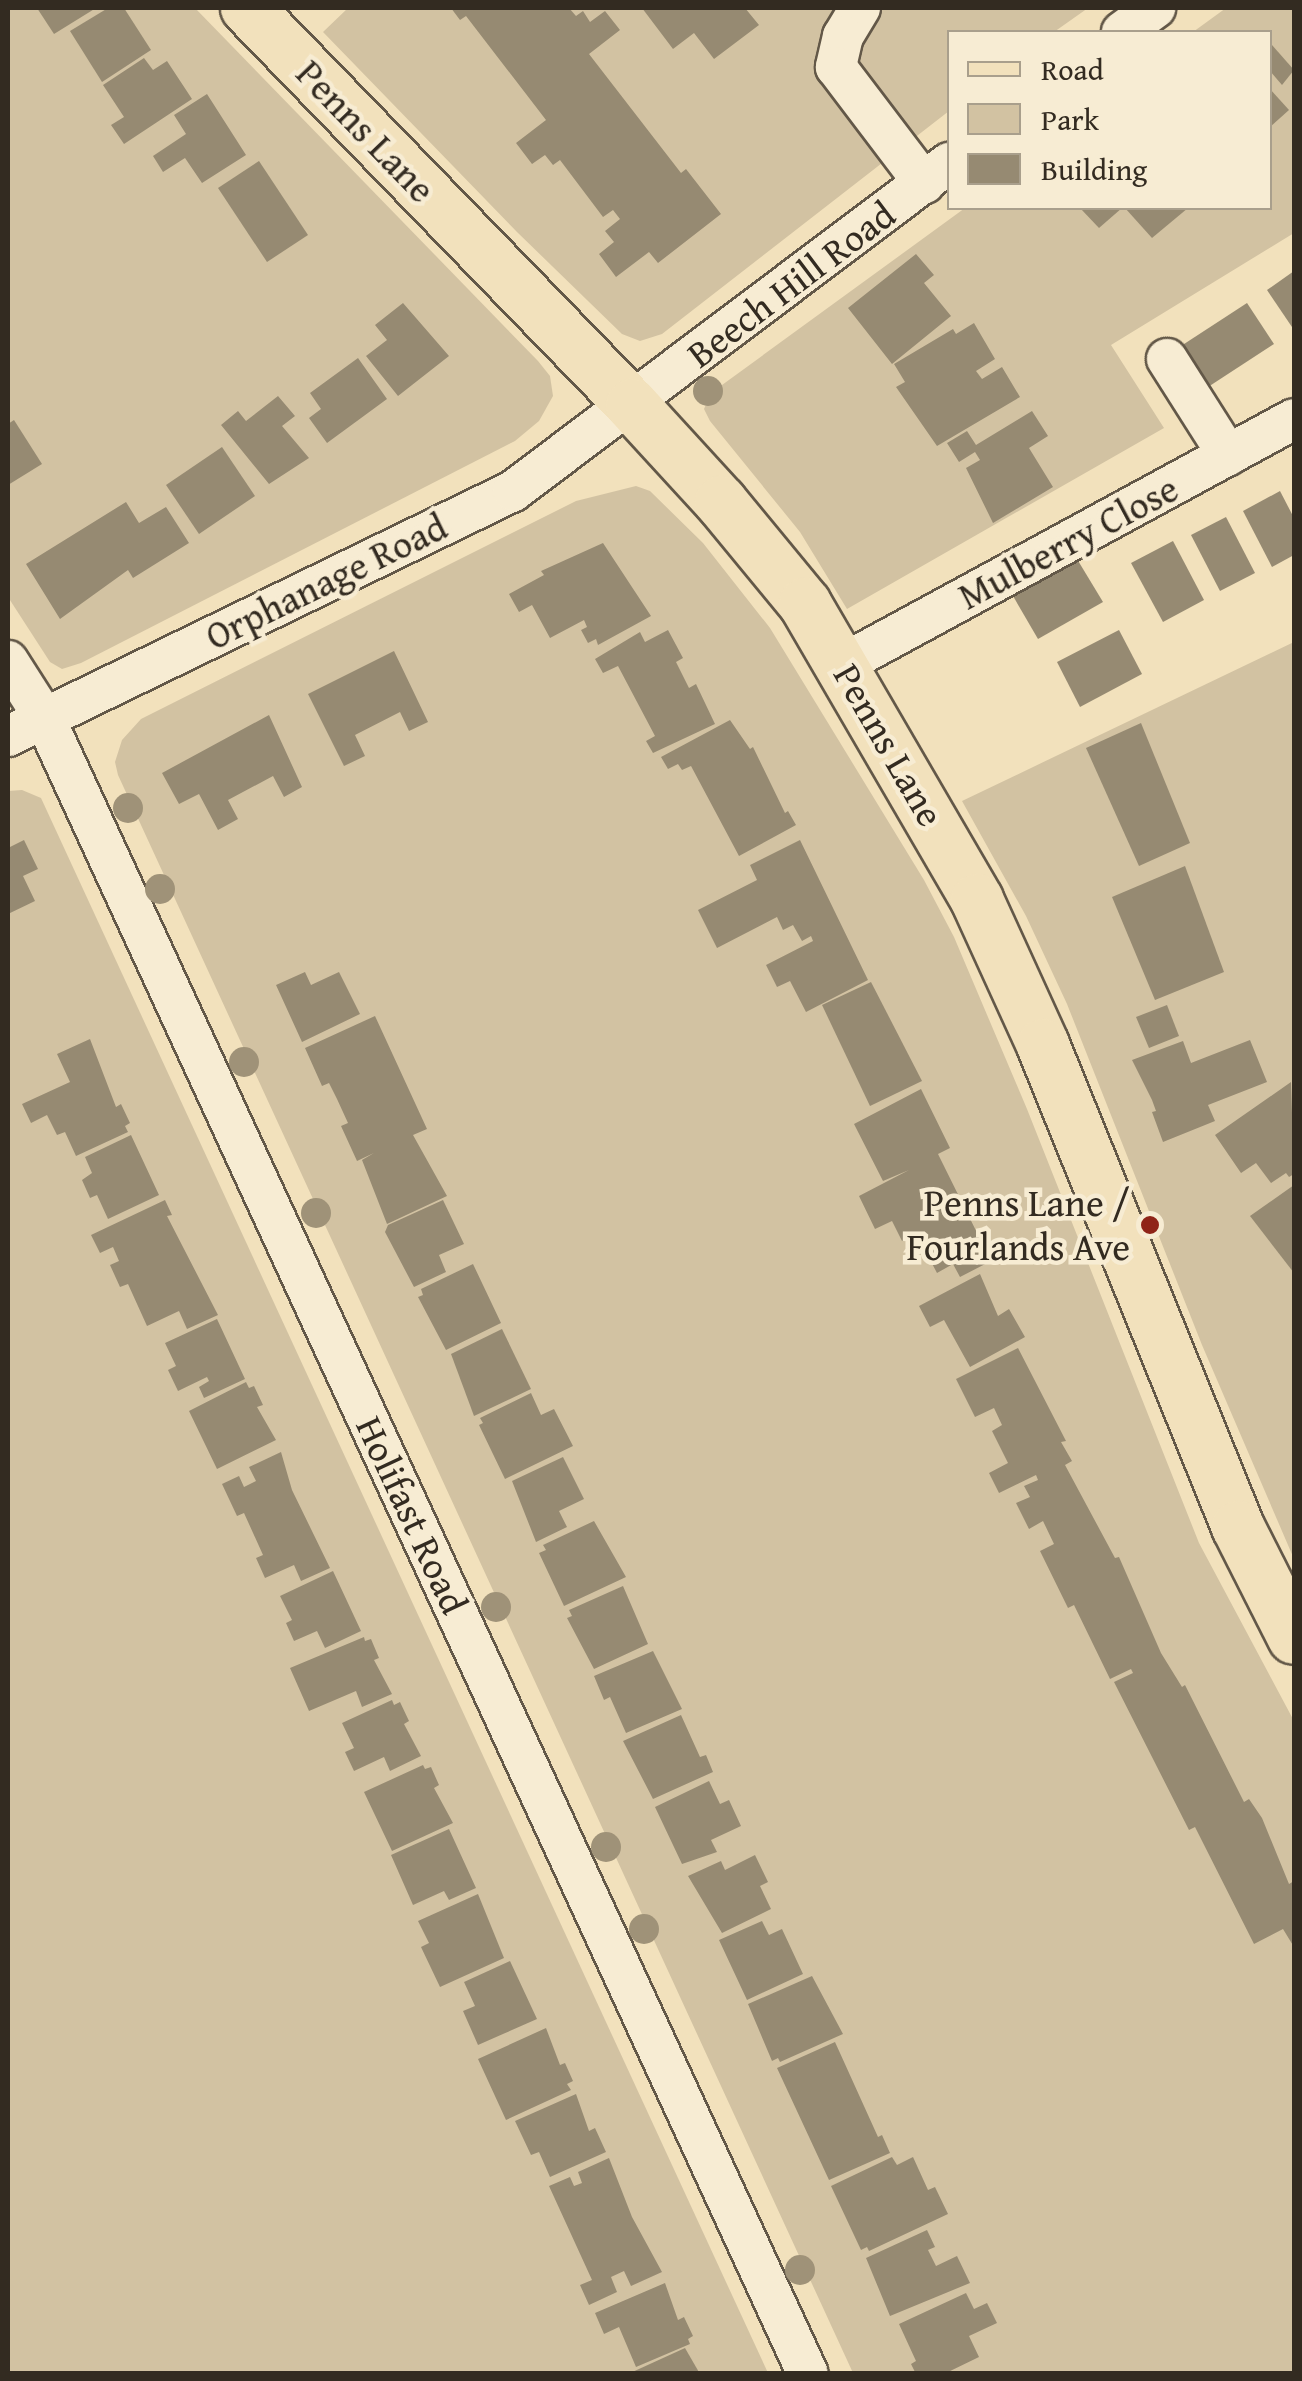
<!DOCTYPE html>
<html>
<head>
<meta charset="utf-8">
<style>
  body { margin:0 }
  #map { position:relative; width:1302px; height:2381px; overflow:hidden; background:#f2e1bc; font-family:"Gentium Book Plus",serif }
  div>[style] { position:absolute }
  .green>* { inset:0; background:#d2c2a2 }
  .building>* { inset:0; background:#968a72 }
  .roads { filter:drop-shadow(2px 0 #635848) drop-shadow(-2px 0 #635848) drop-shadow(0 2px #635848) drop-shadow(0 -2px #635848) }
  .minor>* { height:40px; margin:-20px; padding:0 20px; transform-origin:20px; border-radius:20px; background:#f7ecd3 }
  .major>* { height:52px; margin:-26px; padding:0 26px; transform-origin:26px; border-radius:26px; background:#f2e1bc }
  .trees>* { width:30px; height:30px; margin:-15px; border-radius:50%; background:#9f9278 }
  .dots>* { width:28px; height:28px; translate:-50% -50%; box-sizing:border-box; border:5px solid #f7ecd3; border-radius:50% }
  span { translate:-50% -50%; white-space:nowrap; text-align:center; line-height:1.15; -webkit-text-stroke:9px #f7ecd3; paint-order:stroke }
  .street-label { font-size:38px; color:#332b21 }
  .poi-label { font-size:38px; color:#332b21 }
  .right { translate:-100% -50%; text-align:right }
  .frame { position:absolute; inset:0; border:10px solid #332b21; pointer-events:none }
  .legend { position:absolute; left:947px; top:30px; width:325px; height:180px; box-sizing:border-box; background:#f7ecd3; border:2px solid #a99f8c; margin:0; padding:12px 18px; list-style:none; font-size:30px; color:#332b21 }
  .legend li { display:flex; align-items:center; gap:20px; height:50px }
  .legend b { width:50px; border:2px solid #a99f8c }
</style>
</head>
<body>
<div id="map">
  <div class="green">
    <i style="clip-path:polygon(8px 8px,195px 8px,538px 361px,550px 376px,553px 396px,539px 421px,515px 441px,81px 663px,62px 669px,50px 662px,8px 597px)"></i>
    <i style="clip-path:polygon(348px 8px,1088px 8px,1054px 32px,949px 32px,949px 111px,662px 334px,640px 341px,622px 334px,517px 232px,323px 32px)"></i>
    <i style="clip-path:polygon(1226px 8px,1294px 8px,1294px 233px,1111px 345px,1164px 428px,847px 609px,800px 532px,710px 421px,704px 409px,711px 393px,965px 208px,1270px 208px,1270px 32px,1193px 32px)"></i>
    <i style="clip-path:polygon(636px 486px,650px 491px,703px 543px,770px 628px,924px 880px,954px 937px,1027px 1109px,1199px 1543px,1294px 1721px,1294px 2373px,853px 2373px,118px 775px,115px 762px,122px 740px,141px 719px,576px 501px)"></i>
    <i style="clip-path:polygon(1294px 642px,1294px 1559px,1202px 1345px,1067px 1004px,1026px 916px,962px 801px)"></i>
    <i style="clip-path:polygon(22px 790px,41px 798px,768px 2373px,8px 2374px,8px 791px)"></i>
  </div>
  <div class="building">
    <i style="clip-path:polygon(37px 8px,96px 8px,54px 34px)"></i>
    <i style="clip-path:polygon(108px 8px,124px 8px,151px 50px,102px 82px,70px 31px)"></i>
    <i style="clip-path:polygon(451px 8px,569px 8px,576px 16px,583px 11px,590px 22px,605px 11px,620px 30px,589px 54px,681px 173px,686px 169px,721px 214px,658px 263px,649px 252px,616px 277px,599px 254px,614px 242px,605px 231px,620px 219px,613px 210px,603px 217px,560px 160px,553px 165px,545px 155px,532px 164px,516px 143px,546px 120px,466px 16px,460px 20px)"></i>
    <i style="clip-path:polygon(642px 8px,745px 8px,759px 25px,714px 59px,694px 33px,673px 49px)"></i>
    <i style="clip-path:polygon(1272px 45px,1294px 70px,1282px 85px,1270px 71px)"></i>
    <i style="clip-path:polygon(144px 58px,153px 70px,167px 61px,192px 99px,124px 144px,111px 125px,124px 117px,103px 85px)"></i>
    <i style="clip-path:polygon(1270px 89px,1289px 110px,1270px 127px)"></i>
    <i style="clip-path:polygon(207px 94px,246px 155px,202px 183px,185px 158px,163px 172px,153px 156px,186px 134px,174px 115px)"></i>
    <i style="clip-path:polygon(259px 161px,308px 235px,267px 262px,218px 188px)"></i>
    <i style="clip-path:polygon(1080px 208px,1122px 208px,1099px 228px)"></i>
    <i style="clip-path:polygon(1125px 208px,1188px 208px,1152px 238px)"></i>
    <i style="clip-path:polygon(916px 254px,934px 275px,924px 283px,951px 316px,892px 364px,848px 308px)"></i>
    <i style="clip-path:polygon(1294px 271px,1294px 330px,1267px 290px)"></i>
    <i style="clip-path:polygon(403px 303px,449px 356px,398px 396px,366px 356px,387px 340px,375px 325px)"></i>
    <i style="clip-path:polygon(1247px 303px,1274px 344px,1208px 387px,1181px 346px)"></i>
    <i style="clip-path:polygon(974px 323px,995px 359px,976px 371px,982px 379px,1002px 367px,1020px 397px,937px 446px,896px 387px,905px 382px,894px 364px,953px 329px,956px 334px)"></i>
    <i style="clip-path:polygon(358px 358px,387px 399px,327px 443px,309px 418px,321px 409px,310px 393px)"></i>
    <i style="clip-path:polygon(278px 396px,295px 416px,282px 426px,309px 458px,269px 484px,221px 425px,238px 411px,246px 421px)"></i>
    <i style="clip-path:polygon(1032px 411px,1048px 436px,1029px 448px,1053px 487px,993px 523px,966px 468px,980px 460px,975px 452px,959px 462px,947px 443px,967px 431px,976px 445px)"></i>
    <i style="clip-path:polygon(14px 420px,42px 464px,8px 485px,8px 424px)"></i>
    <i style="clip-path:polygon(222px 447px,255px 496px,199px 534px,166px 485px)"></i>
    <i style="clip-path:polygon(1280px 491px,1294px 518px,1294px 555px,1272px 567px,1243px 511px)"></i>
    <i style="clip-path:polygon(126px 502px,139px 523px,166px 507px,189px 543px,133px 578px,128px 570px,60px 619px,26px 564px)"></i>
    <i style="clip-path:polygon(1226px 517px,1255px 573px,1220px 591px,1191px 535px)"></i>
    <i style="clip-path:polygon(1173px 541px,1204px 600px,1163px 622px,1131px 563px)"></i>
    <i style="clip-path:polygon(603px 543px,651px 616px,598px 645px,596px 639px,588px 643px,581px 630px,587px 627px,584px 620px,550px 638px,532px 605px,519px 612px,509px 594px,544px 575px,541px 571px)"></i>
    <i style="clip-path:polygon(1077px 559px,1103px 602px,1038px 639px,1013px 596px)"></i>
    <i style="clip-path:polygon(668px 630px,683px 658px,676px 662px,689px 688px,696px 684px,715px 724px,653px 753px,646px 741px,655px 736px,618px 666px,603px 673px,595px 659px,640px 632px,645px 642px)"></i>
    <i style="clip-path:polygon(1119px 630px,1142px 674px,1080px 707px,1057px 662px)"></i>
    <i style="clip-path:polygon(394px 651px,428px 722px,409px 731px,400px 712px,355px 735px,365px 756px,344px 766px,308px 694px)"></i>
    <i style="clip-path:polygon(269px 715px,302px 787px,284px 797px,273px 776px,228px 800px,238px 819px,218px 830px,199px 794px,179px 804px,162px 773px)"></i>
    <i style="clip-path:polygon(730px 720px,750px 749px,753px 747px,785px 813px,788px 811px,796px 825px,739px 856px,691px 766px,682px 770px,678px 764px,668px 769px,661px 757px)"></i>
    <i style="clip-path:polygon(1141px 723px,1190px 843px,1139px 866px,1086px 748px)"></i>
    <i style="clip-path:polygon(24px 840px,38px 869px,23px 876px,35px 901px,8px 914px,8px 848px)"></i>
    <i style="clip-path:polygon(800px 840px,868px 980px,806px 1012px,790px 981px,777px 987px,766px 965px,813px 941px,811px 936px,802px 941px,793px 925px,783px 930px,777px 917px,717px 948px,698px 910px,757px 880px,750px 865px)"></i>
    <i style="clip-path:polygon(1185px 866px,1224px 972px,1155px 1000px,1112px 897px)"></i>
    <i style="clip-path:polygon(305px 972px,311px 985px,339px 972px,360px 1014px,302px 1042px,276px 985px)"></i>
    <i style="clip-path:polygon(871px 982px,922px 1081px,870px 1106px,822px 1005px)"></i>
    <i style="clip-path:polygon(1167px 1005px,1179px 1036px,1149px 1048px,1136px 1017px)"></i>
    <i style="clip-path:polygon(375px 1016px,427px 1129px,413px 1135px,447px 1196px,387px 1224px,362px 1160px,374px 1153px,357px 1161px,341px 1126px,348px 1123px,337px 1099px,329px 1083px,322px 1086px,305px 1048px)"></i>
    <i style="clip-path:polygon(90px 1039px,116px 1107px,121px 1104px,130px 1123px,125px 1126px,128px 1132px,76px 1156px,65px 1132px,57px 1135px,47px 1115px,31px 1123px,22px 1104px,70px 1082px,57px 1054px)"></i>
    <i style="clip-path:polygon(1250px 1040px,1267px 1082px,1208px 1105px,1215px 1121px,1163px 1142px,1152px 1112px,1156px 1111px,1152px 1100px,1132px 1060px,1183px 1041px,1191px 1063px)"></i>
    <i style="clip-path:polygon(1291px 1082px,1294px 1174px,1289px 1177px,1286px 1173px,1271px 1183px,1256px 1163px,1241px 1173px,1215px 1135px)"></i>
    <i style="clip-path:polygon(921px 1089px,950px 1148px,938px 1154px,991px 1261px,960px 1277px,953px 1264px,937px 1273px,916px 1233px,902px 1241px,892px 1221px,875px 1229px,859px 1196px,909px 1170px,883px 1181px,854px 1124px)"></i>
    <i style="clip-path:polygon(131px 1135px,159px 1195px,108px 1219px,97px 1195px,90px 1198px,82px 1180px,92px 1173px,85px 1157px)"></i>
    <i style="clip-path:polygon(1294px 1185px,1294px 1273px,1250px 1216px)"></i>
    <i style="clip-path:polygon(165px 1200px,172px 1215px,167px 1216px,218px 1315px,187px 1329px,179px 1311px,147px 1326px,128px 1284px,120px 1287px,110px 1265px,119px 1261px,113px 1247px,100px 1253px,91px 1235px)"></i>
    <i style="clip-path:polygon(443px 1200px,464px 1244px,439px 1255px,446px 1272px,414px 1287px,385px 1232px,388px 1225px)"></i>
    <i style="clip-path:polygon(473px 1264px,501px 1323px,446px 1350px,418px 1297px,423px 1295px,421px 1289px)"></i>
    <i style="clip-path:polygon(980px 1274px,998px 1316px,1009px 1309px,1025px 1337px,970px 1367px,944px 1320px,930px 1327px,919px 1306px)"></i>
    <i style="clip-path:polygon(217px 1319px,245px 1379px,204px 1398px,199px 1387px,209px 1381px,207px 1377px,178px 1391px,168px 1370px,176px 1366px,165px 1343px)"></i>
    <i style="clip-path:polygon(502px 1329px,531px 1389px,474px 1416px,451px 1354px)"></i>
    <i style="clip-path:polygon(1018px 1348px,1066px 1441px,1061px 1442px,1072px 1461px,1065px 1465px,1115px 1558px,1119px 1557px,1161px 1653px,1182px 1687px,1185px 1685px,1244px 1802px,1249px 1799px,1262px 1818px,1289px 1884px,1294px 1881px,1294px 1947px,1283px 1929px,1254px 1944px,1195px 1827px,1189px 1830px,1114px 1682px,1133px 1673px,1131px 1669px,1110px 1679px,1074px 1605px,1068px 1608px,1040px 1551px,1054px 1544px,1043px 1521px,1029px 1529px,1016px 1503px,1030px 1497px,1024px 1486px,1038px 1480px,1036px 1475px,999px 1493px,989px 1473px,1008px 1463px,992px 1431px,1002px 1425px,994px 1408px,975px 1417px,956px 1379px)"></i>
    <i style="clip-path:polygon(246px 1382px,249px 1388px,254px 1386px,263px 1405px,257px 1407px,276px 1440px,217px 1469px,189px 1411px)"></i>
    <i style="clip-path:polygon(531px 1393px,541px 1415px,554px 1409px,573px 1446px,505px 1479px,479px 1425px,483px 1423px,480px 1418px)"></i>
    <i style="clip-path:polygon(281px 1452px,292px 1490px,330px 1568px,301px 1581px,294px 1565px,265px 1578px,256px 1558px,263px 1555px,244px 1513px,237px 1516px,222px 1484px,239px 1476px,244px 1487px,256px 1481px,249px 1467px)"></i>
    <i style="clip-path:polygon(563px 1457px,584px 1499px,559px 1511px,567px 1527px,536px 1542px,512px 1481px)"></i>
    <i style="clip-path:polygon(594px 1521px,626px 1577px,564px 1606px,539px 1553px,546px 1550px,543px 1545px)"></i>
    <i style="clip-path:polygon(333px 1571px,361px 1631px,325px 1648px,317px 1631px,294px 1641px,286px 1623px,292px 1620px,280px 1596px)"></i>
    <i style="clip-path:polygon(623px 1586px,648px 1644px,594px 1669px,567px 1618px,572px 1616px,569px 1610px)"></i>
    <i style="clip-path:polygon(364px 1637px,365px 1641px,371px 1639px,379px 1658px,374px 1660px,392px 1694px,362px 1707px,356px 1691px,309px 1711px,290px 1668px)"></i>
    <i style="clip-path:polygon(653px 1651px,682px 1709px,626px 1733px,610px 1697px,604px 1700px,594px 1676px)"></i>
    <i style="clip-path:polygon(392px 1700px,394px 1705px,400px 1702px,409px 1721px,404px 1724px,421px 1756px,390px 1771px,384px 1757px,354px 1771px,345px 1752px,354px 1748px,342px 1723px)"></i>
    <i style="clip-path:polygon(681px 1715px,700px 1757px,706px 1755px,713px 1772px,653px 1799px,623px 1741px)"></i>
    <i style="clip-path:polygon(423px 1765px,425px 1769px,431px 1767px,439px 1785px,434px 1788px,453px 1823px,392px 1851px,364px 1792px)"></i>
    <i style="clip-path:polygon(709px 1781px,720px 1804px,729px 1800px,741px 1826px,711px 1840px,717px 1852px,682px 1864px,655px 1807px)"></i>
    <i style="clip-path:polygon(449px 1829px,476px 1888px,449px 1900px,444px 1891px,413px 1905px,391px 1855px)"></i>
    <i style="clip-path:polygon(755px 1855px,768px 1882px,760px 1886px,771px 1909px,722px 1933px,688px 1876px,721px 1861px,725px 1870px)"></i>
    <i style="clip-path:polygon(478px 1894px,504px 1958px,440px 1987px,421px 1947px,429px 1943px,418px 1921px)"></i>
    <i style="clip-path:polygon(762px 1921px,769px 1935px,782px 1929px,803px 1974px,747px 2000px,719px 1940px)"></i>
    <i style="clip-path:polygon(510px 1961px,537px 2019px,478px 2045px,463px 2011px,475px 2006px,464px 1982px)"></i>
    <i style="clip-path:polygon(812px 1976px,843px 2034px,780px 2062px,778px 2058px,772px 2061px,748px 2004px)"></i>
    <i style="clip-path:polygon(546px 2028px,560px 2065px,565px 2063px,573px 2081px,567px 2084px,571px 2090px,506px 2120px,478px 2059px)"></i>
    <i style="clip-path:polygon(835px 2042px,878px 2137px,882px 2135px,890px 2153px,829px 2180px,777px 2068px)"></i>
    <i style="clip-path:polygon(576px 2094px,589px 2131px,595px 2128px,606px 2152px,550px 2177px,539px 2152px,531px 2155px,515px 2121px)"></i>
    <i style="clip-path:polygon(892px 2157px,897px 2165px,913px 2157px,928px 2190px,935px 2187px,948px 2214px,869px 2251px,867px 2247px,861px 2250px,831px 2186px)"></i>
    <i style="clip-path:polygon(609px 2158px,632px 2217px,662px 2272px,631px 2286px,624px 2271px,611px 2277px,617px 2292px,589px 2305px,580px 2285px,592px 2280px,549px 2186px,570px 2177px,574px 2186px,582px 2183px,578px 2172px)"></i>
    <i style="clip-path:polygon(927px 2230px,935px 2247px,928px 2250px,936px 2266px,957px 2256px,970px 2283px,890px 2316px,866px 2258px)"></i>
    <i style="clip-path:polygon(665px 2283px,678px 2320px,684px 2317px,693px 2336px,688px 2339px,690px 2344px,636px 2367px,619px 2327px,604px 2334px,595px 2313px)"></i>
    <i style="clip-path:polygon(966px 2293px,974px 2309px,987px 2303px,997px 2323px,969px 2336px,979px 2357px,944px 2374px,916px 2374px,911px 2364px,916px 2361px,899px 2324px)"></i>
    <i style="clip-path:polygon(685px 2348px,700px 2374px,628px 2374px)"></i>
  </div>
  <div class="roads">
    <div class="minor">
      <i style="left:860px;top:8px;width:33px;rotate:121deg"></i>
      <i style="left:843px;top:36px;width:32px;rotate:103deg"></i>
      <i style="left:836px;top:67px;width:146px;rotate:52.8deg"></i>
      <i style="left:1122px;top:32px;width:41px;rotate:-36deg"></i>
      <i style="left:1167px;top:359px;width:114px;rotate:57.6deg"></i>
      <i style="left:8px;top:661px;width:69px;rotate:57.5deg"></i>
      <i style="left:45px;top:719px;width:1822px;rotate:65.25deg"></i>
      <i style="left:841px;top:665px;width:515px;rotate:-28.5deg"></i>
      <i style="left:8px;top:736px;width:561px;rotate:-25.88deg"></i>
      <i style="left:513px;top:491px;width:546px;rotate:-36.95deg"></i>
    </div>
    <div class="major">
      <i style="left:247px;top:8px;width:553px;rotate:45.88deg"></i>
      <i style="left:632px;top:405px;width:132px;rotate:47.5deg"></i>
      <i style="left:721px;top:502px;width:132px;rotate:50.5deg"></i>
      <i style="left:805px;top:604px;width:342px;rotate:59.8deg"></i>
      <i style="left:977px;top:900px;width:159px;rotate:65.5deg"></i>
      <i style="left:1043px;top:1045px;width:520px;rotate:67.97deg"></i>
      <i style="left:1238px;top:1527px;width:124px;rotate:63.2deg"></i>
    </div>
  </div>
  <div class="trees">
    <i style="left:708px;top:391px"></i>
    <i style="left:128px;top:808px"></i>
    <i style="left:160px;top:889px"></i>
    <i style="left:244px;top:1062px"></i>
    <i style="left:316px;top:1213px"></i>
    <i style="left:496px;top:1607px"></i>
    <i style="left:606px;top:1847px"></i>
    <i style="left:644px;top:1929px"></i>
    <i style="left:800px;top:2270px"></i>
  </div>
  <div class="dots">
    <i style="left:1150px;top:1225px;background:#8f2418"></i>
  </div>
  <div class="street-label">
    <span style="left:366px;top:131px;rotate:46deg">Penns Lane</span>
    <span style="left:791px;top:284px;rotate:-37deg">Beech Hill Road</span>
    <span style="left:1068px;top:542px;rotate:-28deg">Mulberry Close</span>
    <span style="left:326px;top:581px;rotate:-26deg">Orphanage Road</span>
    <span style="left:889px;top:745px;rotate:60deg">Penns Lane</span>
    <span style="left:412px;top:1515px;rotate:65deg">Holifast Road</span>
  </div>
  <div class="poi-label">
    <span class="right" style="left:1130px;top:1225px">Penns Lane /<br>Fourlands Ave</span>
  </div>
  <div class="frame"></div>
  <ul class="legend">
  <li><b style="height:12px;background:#f2e1bc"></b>Road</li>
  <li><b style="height:28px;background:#d2c2a2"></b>Park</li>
  <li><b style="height:28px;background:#968a72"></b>Building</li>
  </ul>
</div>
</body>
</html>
